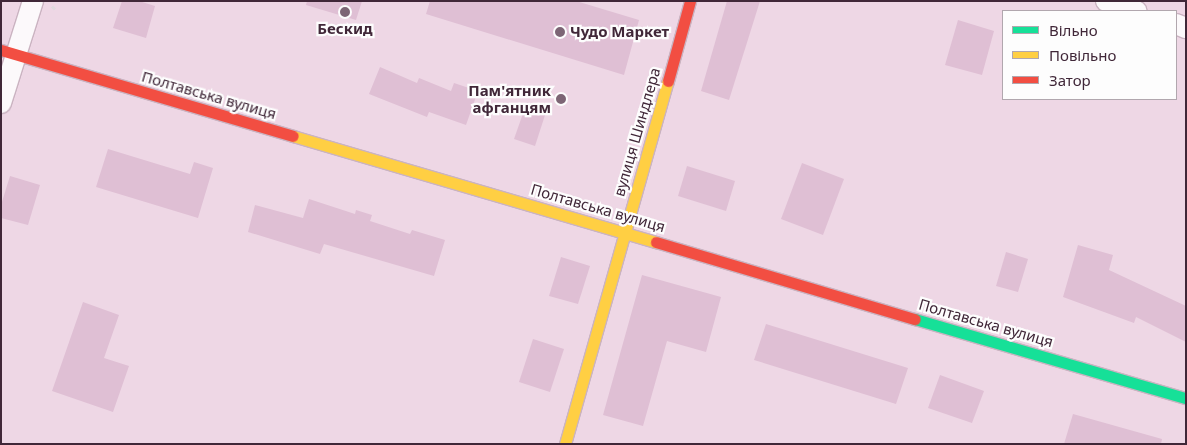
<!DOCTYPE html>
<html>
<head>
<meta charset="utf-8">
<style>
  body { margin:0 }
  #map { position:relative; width:1187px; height:445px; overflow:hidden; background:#eed7e5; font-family:"Noto Sans",sans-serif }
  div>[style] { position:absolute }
  .building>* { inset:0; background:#dfbfd4 }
  .path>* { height:3px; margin-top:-1.5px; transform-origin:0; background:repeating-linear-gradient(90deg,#e0dade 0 4px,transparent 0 8px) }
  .roads { filter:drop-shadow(1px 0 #cab3c1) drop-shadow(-1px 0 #cab3c1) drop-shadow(0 1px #cab3c1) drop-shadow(0 -1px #cab3c1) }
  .street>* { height:20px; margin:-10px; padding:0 10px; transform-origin:10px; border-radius:10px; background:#fcf9fb }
  .fast>* { height:11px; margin:-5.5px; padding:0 5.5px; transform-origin:5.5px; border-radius:5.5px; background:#16e098 }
  .slow>* { height:11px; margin:-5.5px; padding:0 5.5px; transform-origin:5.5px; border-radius:5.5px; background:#ffcf43 }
  .jam>* { height:11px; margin:-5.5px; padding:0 5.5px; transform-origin:5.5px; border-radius:5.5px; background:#f24e42 }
  .dots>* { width:14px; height:14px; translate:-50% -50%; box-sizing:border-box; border:2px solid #fdfdfd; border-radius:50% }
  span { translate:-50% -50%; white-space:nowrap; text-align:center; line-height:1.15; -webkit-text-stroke:4.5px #fdfdfd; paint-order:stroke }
  .poi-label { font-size:15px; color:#402738; font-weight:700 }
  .left { translate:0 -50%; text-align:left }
  .right { translate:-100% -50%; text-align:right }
  .street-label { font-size:15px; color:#402738 }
  .frame { position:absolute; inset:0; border:2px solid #402738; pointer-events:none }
  .legend { position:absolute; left:1002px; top:10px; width:175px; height:90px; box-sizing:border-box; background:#fdfdfd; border:1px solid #b1a7ae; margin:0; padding:6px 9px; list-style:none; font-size:15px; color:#402738 }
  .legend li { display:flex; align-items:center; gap:10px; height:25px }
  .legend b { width:25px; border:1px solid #b1a7ae }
</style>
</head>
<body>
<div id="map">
  <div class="building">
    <i style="clip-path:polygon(122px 1px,139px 1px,155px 6px,146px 38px,113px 28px)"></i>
    <i style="clip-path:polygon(307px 1px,362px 1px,356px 20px,306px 5px)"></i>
    <i style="clip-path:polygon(430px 1px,576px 1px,639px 20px,624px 75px,426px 14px)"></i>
    <i style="clip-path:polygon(727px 1px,760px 1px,729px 100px,701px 91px)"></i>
    <i style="clip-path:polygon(958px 20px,994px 31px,982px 75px,945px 65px)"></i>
    <i style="clip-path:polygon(380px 67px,417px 83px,419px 78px,451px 91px,454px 83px,478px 91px,466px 125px,429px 112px,427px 117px,369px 94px)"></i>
    <i style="clip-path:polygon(527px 102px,547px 109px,535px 146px,514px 139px)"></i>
    <i style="clip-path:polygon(108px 149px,190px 174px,194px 162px,213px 168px,198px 218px,96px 187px)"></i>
    <i style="clip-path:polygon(802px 163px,844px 179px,823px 235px,781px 219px)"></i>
    <i style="clip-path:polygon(687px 166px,735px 181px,726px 211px,678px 196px)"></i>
    <i style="clip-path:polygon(10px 176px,40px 185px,28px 225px,1px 218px,1px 205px)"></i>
    <i style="clip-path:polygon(309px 199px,355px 214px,356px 210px,372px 215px,370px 221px,410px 234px,412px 230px,445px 240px,434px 276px,324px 244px,320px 254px,248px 232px,255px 205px,303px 218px)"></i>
    <i style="clip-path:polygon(1078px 245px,1113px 255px,1109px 270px,1186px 306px,1186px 342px,1136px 317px,1134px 323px,1063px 297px)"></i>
    <i style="clip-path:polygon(1006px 252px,1028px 259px,1018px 292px,996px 286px)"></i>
    <i style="clip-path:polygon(561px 257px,590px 266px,578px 304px,549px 296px)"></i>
    <i style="clip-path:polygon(642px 275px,721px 297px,706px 352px,667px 341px,643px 426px,603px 415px)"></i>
    <i style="clip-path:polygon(83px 302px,119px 315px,104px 358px,129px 366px,113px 412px,52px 391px)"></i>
    <i style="clip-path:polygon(766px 324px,908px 368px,896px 404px,754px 360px)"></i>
    <i style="clip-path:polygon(533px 339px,564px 349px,550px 392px,519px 382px)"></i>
    <i style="clip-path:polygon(940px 375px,984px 391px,972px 423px,928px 408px)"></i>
    <i style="clip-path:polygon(1073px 414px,1162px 439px,1161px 444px,1064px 444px)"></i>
  </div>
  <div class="path">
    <i style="left:52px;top:6px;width:7px;rotate:45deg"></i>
  </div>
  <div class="roads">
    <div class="street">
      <i style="left:1106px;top:1px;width:32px;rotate:18deg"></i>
      <i style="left:1176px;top:24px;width:11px;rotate:22deg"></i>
      <i style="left:1px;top:103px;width:107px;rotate:-72.6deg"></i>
    </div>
    <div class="fast">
      <i style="left:915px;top:319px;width:282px;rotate:16.3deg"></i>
    </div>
    <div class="slow">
      <i style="left:293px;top:136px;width:378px;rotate:16.3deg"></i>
      <i style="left:565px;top:444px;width:377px;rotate:-74.2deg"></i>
    </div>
    <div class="jam">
      <i style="left:1px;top:50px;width:304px;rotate:16.4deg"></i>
      <i style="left:668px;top:81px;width:83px;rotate:-74.6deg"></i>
      <i style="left:656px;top:242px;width:270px;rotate:16.6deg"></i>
    </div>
  </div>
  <div class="dots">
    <i style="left:345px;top:12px;background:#7d6575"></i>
    <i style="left:560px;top:32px;background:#7d6575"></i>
    <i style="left:561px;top:99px;background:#7d6575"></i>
  </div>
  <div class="poi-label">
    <span style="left:345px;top:29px">Бескид</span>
    <span class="left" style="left:570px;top:32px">Чудо Маркет</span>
    <span class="right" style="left:551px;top:99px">Пам'ятник<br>афганцям</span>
  </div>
  <div class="street-label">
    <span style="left:209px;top:95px;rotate:16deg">Полтавська вулиця</span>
    <span style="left:637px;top:132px;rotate:-74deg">вулиця Шиндлера</span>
    <span style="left:598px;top:208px;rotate:16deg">Полтавська вулиця</span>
    <span style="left:986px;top:323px;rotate:16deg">Полтавська вулиця</span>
  </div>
  <div class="frame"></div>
  <ul class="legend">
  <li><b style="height:6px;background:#16e098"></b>Вільно</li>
  <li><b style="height:6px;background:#ffcf43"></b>Повільно</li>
  <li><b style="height:6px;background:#f24e42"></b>Затор</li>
  </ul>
</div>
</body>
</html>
